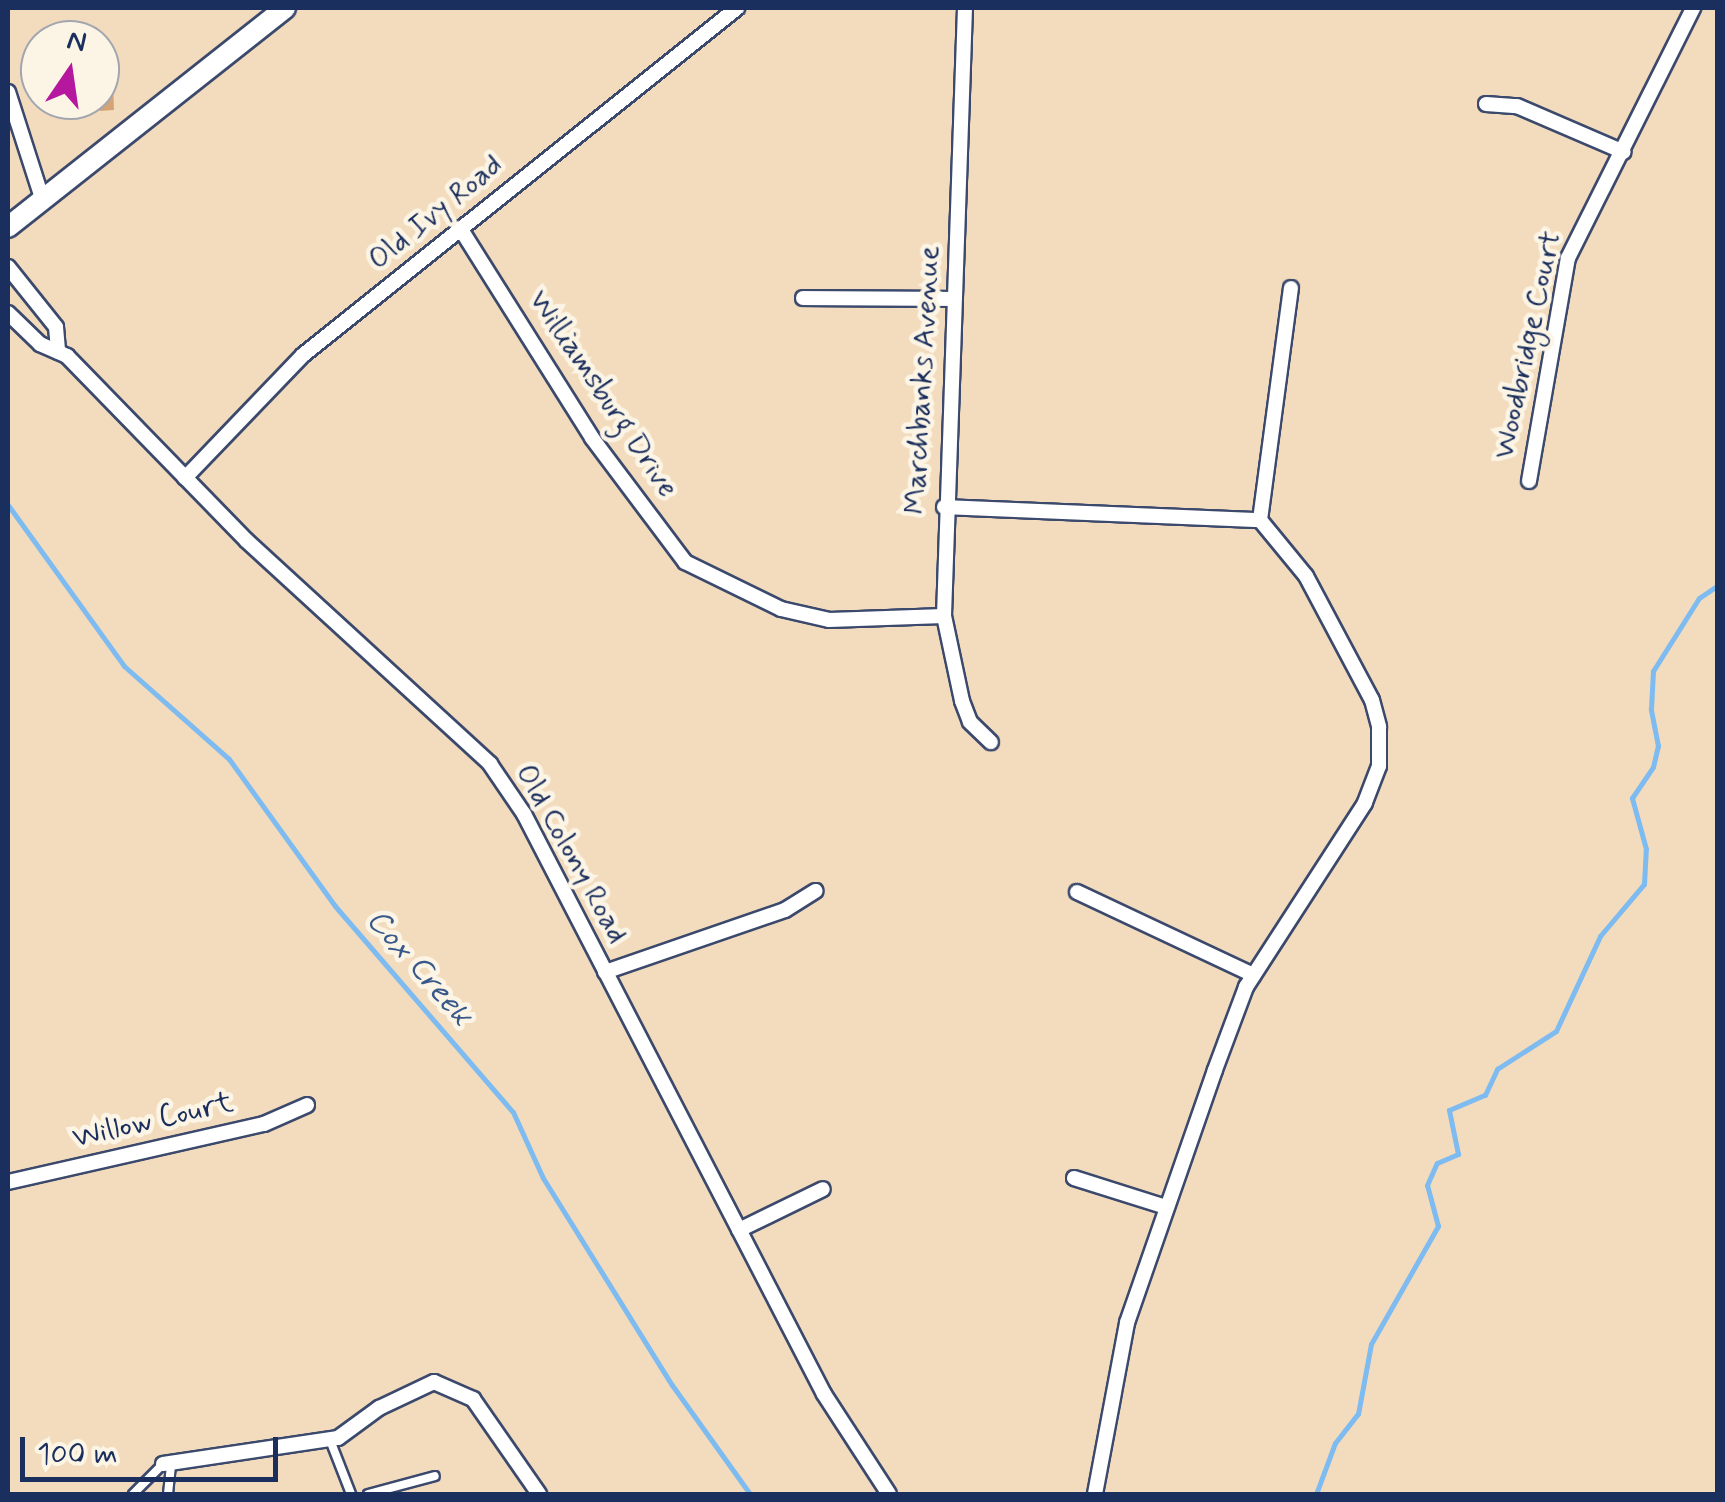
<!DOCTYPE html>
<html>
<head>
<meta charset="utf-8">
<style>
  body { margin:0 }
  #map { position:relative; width:1725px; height:1502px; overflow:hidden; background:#f3dcbe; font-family:Mynerve,sans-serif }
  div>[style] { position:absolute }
  .stream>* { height:5px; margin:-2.5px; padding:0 2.5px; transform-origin:2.5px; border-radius:2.5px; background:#7dbbf0 }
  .building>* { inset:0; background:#d5a476 }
  .roads { filter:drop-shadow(2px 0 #3b496c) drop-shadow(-2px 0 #3b496c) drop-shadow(0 2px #3b496c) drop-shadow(0 -2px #3b496c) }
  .lane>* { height:8px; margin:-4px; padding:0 4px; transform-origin:4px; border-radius:4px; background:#fff }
  .street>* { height:14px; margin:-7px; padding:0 7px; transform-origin:7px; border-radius:7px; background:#fff }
  .secondary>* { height:20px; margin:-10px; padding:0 10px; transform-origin:10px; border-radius:10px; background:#fff }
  span { translate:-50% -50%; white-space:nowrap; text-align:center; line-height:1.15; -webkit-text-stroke:9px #fcf5e5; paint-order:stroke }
  .street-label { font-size:30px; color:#1b2f5e }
  .water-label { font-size:32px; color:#38598a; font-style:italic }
  .frame { position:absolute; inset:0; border:10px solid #1b2f5e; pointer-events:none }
  .north { position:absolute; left:20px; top:20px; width:100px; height:100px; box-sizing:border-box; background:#fcf5e5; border:2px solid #a2a6af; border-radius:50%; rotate:13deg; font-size:28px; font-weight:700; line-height:40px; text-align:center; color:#1b2f5e }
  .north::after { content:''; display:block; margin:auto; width:35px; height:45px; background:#b5179e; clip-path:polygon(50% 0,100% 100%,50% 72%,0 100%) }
  .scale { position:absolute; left:20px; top:1437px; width:258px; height:45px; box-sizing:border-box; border:5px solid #1b2f5e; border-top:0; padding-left:12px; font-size:30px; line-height:35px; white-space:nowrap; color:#1b2f5e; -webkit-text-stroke:8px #fcf5e5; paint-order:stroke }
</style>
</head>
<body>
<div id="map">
  <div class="stream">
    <i style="left:8px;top:505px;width:198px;rotate:54.2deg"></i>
    <i style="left:124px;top:666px;width:140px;rotate:41.5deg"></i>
    <i style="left:229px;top:759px;width:181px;rotate:54.2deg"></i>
    <i style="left:335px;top:906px;width:272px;rotate:49.2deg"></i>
    <i style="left:513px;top:1112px;width:72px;rotate:65.6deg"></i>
    <i style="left:543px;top:1178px;width:244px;rotate:58.1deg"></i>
    <i style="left:672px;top:1385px;width:134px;rotate:54.4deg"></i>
    <i style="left:1316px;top:1494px;width:54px;rotate:-69.6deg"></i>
    <i style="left:1335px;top:1443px;width:37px;rotate:-52deg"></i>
    <i style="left:1358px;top:1414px;width:71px;rotate:-79.5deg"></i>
    <i style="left:1371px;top:1344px;width:136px;rotate:-60.4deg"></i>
    <i style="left:1438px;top:1226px;width:42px;rotate:-105deg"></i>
    <i style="left:1427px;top:1185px;width:24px;rotate:-66deg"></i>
    <i style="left:1437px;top:1163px;width:23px;rotate:-23deg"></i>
    <i style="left:1458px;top:1154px;width:45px;rotate:-101.6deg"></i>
    <i style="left:1449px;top:1110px;width:39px;rotate:-23deg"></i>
    <i style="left:1485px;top:1095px;width:29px;rotate:-65deg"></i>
    <i style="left:1497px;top:1069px;width:70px;rotate:-32.8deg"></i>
    <i style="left:1556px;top:1031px;width:105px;rotate:-65.1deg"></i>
    <i style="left:1600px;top:936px;width:68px;rotate:-49.8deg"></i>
    <i style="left:1644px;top:884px;width:35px;rotate:-87deg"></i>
    <i style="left:1646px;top:849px;width:53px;rotate:-105.4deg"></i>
    <i style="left:1632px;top:798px;width:37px;rotate:-56deg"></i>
    <i style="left:1653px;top:767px;width:22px;rotate:-77deg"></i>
    <i style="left:1658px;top:746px;width:38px;rotate:-101deg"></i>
    <i style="left:1651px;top:709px;width:38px;rotate:-87deg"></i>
    <i style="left:1653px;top:671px;width:86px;rotate:-57.8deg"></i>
    <i style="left:1699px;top:598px;width:23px;rotate:-34deg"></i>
    <i style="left:1361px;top:1494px;width:14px"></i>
  </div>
  <div class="building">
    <i style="clip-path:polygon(100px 53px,112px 53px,114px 110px,100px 111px)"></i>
  </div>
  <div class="roads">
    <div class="lane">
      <i style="left:330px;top:1440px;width:58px;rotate:68.7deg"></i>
      <i style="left:133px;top:1494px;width:42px;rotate:-45deg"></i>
      <i style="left:168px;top:1494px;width:30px;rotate:-84deg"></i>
      <i style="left:368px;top:1494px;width:69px;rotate:-15deg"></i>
    </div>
    <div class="street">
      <i style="left:965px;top:8px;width:608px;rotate:91.98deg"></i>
      <i style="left:944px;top:616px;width:87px;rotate:78deg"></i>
      <i style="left:962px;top:701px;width:22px;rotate:69deg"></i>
      <i style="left:970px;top:722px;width:29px;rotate:44deg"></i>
      <i style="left:8px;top:92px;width:114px;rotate:72.2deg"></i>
      <i style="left:1486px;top:104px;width:31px;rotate:4deg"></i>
      <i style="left:1517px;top:106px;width:116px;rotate:23.3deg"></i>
      <i style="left:460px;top:228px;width:248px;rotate:57.8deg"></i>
      <i style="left:592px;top:438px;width:155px;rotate:53.1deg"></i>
      <i style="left:685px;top:562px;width:107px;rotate:26.1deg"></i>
      <i style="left:781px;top:609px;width:49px;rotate:12.9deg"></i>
      <i style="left:829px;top:620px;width:115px;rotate:-2deg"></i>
      <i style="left:8px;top:267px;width:77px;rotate:51.3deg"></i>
      <i style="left:56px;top:327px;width:25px;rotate:85deg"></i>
      <i style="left:803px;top:298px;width:150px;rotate:0.4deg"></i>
      <i style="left:8px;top:313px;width:45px;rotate:44.1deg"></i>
      <i style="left:40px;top:344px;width:30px;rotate:24deg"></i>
      <i style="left:67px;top:356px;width:258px;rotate:45.8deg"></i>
      <i style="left:247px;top:541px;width:330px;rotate:42.5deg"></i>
      <i style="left:490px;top:764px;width:60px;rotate:55.8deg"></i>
      <i style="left:524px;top:814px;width:653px;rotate:62.65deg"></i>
      <i style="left:824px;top:1394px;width:119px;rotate:57deg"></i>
      <i style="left:185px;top:478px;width:170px;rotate:-46.2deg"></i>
      <i style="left:303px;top:355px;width:556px;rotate:-38.64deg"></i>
      <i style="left:1529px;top:481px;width:226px;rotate:-80.1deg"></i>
      <i style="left:1568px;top:258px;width:280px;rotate:-63.4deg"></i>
      <i style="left:944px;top:507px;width:316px;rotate:2.4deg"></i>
      <i style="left:1260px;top:520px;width:72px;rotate:50.6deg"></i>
      <i style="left:1306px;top:576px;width:140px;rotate:62deg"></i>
      <i style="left:1372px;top:700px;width:28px;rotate:75deg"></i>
      <i style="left:1379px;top:727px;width:39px;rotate:90deg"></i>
      <i style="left:1379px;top:766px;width:40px;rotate:111deg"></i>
      <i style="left:1365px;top:803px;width:219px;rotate:122.9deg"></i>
      <i style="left:1246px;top:987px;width:89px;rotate:110.5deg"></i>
      <i style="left:1215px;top:1070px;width:268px;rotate:109.2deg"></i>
      <i style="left:1127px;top:1323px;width:174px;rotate:100.6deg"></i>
      <i style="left:1260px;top:520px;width:234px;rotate:-82.4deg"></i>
      <i style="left:1077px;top:892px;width:195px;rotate:25.2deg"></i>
      <i style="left:605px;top:972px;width:190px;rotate:-19deg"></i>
      <i style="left:785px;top:910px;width:36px;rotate:-32deg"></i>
      <i style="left:1074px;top:1178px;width:96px;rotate:17.5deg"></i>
      <i style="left:8px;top:1182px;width:262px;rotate:-12.8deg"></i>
      <i style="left:264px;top:1124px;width:47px;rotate:-23.8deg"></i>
      <i style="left:739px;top:1230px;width:93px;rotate:-26deg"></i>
      <i style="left:163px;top:1464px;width:177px;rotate:-8.5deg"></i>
      <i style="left:338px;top:1438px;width:51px;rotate:-36.2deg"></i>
      <i style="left:379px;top:1408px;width:61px;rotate:-25.3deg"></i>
      <i style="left:434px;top:1382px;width:43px;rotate:23.6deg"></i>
      <i style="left:473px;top:1399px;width:116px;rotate:55.2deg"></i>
    </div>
    <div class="secondary">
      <i style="left:8px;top:227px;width:353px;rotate:-38.3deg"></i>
    </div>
  </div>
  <div class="street-label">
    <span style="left:436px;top:213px;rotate:-39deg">Old Ivy Road</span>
    <span style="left:1528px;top:345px;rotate:-78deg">Woodbridge Court</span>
    <span style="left:923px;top:380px;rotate:-87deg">Marchbanks Avenue</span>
    <span style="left:603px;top:394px;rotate:56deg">Williamsburg Drive</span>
    <span style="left:571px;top:854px;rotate:61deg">Old Colony Road</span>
    <span style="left:153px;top:1121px;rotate:-13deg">Willow Court</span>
  </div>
  <div class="water-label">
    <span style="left:419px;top:968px;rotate:49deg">Cox Creek</span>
  </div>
  <div class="frame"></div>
  <div class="north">N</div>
  <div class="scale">100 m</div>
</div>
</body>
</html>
